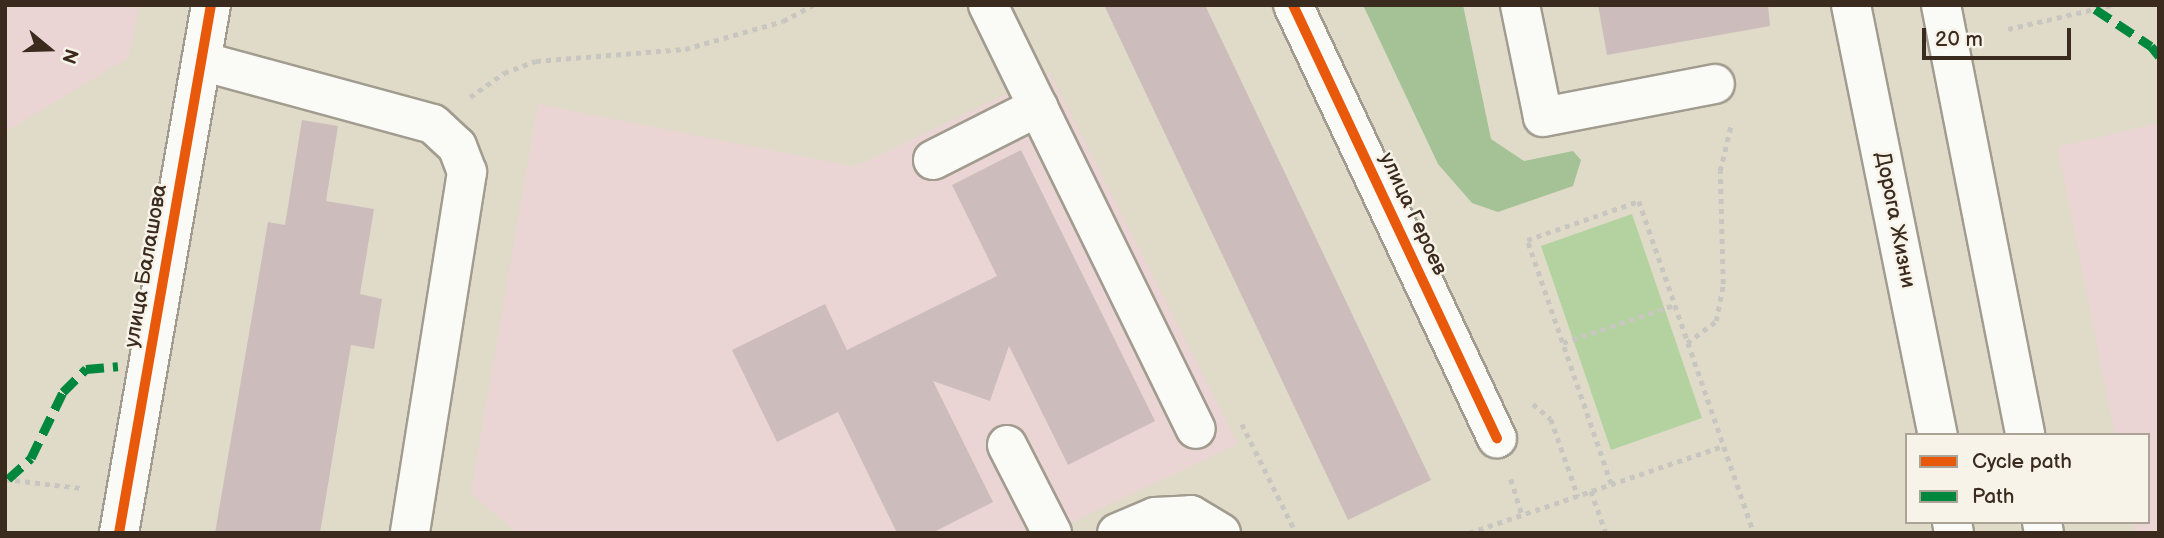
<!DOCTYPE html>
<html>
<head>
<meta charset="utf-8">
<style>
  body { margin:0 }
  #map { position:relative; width:2164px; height:538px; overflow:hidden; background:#e0dbc8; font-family:"Balsamiq Sans",sans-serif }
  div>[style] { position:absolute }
  .built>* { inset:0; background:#ebd4d4 }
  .green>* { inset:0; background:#b3d2a0 }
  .forest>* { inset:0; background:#a4c296 }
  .building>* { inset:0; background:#ccbdbc }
  .path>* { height:4.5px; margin-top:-2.25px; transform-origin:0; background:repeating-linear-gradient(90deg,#c8c6c1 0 5px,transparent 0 10px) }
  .roads { filter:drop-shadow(2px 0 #a19c8f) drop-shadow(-2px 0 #a19c8f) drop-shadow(0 2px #a19c8f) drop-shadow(0 -2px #a19c8f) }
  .minor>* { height:38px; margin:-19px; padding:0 19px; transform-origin:19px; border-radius:19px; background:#fafaf7 }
  .major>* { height:38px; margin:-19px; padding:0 19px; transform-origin:19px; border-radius:19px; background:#fafaf7 }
  .quiet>* { height:9px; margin-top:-4.5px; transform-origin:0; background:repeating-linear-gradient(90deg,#00873e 0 18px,transparent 0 27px) }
  .cycleway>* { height:10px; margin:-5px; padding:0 5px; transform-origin:5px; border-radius:5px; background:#e8590c }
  span { translate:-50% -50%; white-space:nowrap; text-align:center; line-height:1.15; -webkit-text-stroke:5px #f7f3e8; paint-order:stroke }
  .street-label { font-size:21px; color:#3b2a1e }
  .frame { position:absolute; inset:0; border:7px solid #3b2a1e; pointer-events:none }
  .legend { position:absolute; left:1905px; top:433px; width:245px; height:91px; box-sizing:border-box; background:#f7f3e8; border:2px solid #aca397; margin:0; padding:9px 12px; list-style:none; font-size:21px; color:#3b2a1e }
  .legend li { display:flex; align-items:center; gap:14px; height:35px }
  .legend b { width:35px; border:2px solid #aca397 }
  .north { position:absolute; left:14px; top:14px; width:70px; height:70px; -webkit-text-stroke:5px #f7f3e8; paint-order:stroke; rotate:109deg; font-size:19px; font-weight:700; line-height:28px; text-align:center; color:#3b2a1e }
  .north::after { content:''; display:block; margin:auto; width:24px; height:32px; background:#3b2a1e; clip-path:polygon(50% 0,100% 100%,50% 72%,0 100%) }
  .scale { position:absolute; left:1922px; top:28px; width:149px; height:32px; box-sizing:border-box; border:4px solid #3b2a1e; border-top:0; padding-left:9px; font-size:21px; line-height:24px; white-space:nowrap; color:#3b2a1e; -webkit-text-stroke:5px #f7f3e8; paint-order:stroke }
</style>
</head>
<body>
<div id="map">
  <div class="built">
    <i style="clip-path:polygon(5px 5px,139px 5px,129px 57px,5px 132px)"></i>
    <i style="clip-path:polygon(1050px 73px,1238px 444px,1049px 533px,517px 533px,471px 493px,538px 104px,855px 167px)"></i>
    <i style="clip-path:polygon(2159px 123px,2159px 533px,2135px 533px,2133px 522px,2148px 522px,2148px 435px,2115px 435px,2058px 147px)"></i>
  </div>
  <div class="green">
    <i style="clip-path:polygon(1632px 214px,1702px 418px,1611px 450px,1541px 246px)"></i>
  </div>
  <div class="forest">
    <i style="clip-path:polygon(1363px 5px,1463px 5px,1491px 139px,1524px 161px,1573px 151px,1581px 160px,1573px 186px,1498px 212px,1472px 203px,1438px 164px)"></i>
  </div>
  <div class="building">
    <i style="clip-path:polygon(1104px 5px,1205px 5px,1431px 480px,1348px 520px)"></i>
    <i style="clip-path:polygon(1598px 5px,1768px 5px,1770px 26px,1607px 55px)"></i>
    <i style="clip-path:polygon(302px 120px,338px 126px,326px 201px,374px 209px,360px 294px,382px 299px,374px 349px,351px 345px,320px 533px,215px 533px,268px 222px,285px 225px)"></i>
    <i style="clip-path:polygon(1021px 150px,1155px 421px,1068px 465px,1009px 346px,990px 401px,933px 381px,993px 502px,932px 533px,897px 533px,838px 412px,777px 442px,732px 350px,825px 304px,847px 350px,997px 276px,952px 185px)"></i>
  </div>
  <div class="path">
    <i style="left:2008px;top:29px;width:107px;rotate:-13deg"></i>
    <i style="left:470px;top:97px;width:42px;rotate:-35.2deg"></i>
    <i style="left:504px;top:73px;width:34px;rotate:-21deg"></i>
    <i style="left:536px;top:61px;width:149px;rotate:-4.6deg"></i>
    <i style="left:685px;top:49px;width:102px;rotate:-15.9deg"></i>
    <i style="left:783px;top:21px;width:34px;rotate:-28deg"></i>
    <i style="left:1563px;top:343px;width:117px;rotate:-18.9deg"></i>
    <i style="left:1687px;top:343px;width:36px;rotate:-37deg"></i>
    <i style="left:1716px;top:321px;width:38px;rotate:-79deg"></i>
    <i style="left:1723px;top:284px;width:113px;rotate:-91.5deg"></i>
    <i style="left:1720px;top:171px;width:47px;rotate:-76.6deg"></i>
    <i style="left:1533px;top:404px;width:23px;rotate:40deg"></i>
    <i style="left:1551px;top:419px;width:82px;rotate:70.7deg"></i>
    <i style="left:1242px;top:424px;width:122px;rotate:63.6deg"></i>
    <i style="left:5px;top:479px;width:77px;rotate:6.8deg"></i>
    <i style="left:1511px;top:479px;width:37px;rotate:73deg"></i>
    <i style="left:1611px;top:484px;width:258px;rotate:-109deg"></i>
    <i style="left:1527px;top:240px;width:119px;rotate:-19.2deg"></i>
    <i style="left:1639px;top:201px;width:351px;rotate:70.9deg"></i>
    <i style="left:1591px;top:491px;width:45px;rotate:70.3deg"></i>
    <i style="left:1469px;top:533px;width:268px;rotate:-18.9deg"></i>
  </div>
  <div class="roads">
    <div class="minor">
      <i style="left:988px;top:5px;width:472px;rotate:63.9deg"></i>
      <i style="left:1293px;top:5px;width:479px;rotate:64.8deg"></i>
      <i style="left:1520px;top:5px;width:114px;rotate:78.4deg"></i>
      <i style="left:1543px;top:117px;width:175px;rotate:-10.9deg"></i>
      <i style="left:201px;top:61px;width:240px;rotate:15.2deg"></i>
      <i style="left:433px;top:124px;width:33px;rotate:43deg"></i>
      <i style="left:457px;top:146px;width:28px;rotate:69deg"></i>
      <i style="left:467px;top:172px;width:365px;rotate:99deg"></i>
      <i style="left:933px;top:160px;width:118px;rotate:-26.8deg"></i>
      <i style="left:1007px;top:445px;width:99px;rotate:62.9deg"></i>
      <i style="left:119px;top:533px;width:536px;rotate:-80.12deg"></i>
      <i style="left:1117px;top:533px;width:41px;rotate:-22.8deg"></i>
      <i style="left:1155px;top:517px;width:36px;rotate:-3deg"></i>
      <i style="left:1191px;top:515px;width:35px;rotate:31deg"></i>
    </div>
    <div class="major">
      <i style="left:1851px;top:5px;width:439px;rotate:78.6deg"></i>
      <i style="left:1941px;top:5px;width:438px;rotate:78.9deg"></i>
      <i style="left:1952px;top:522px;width:11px;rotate:80deg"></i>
      <i style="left:2042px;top:522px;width:11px;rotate:80deg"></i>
    </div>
  </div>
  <div class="quiet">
    <i style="left:2095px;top:9px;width:67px;rotate:33.5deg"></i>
    <i style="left:2151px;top:46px;width:13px;rotate:51deg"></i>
    <i style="left:8px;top:479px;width:31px;rotate:-42deg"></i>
    <i style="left:31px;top:458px;width:73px;rotate:-64.1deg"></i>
    <i style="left:63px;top:392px;width:33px;rotate:-45deg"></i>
    <i style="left:86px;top:369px;width:32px;rotate:-5deg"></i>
  </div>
  <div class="cycleway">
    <i style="left:1293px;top:5px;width:479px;rotate:64.8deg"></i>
    <i style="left:119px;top:533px;width:536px;rotate:-80.12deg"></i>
  </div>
  <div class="street-label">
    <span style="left:1413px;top:214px;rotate:65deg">улица Героев</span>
    <span style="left:1895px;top:220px;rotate:79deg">Дорога Жизни</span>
    <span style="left:146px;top:266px;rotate:-80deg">улица Балашова</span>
  </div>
  <div class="frame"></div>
  <ul class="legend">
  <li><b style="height:9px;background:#e8590c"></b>Cycle path</li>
  <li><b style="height:9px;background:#00873e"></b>Path</li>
  </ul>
  <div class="north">N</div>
  <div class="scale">20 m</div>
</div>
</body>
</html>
